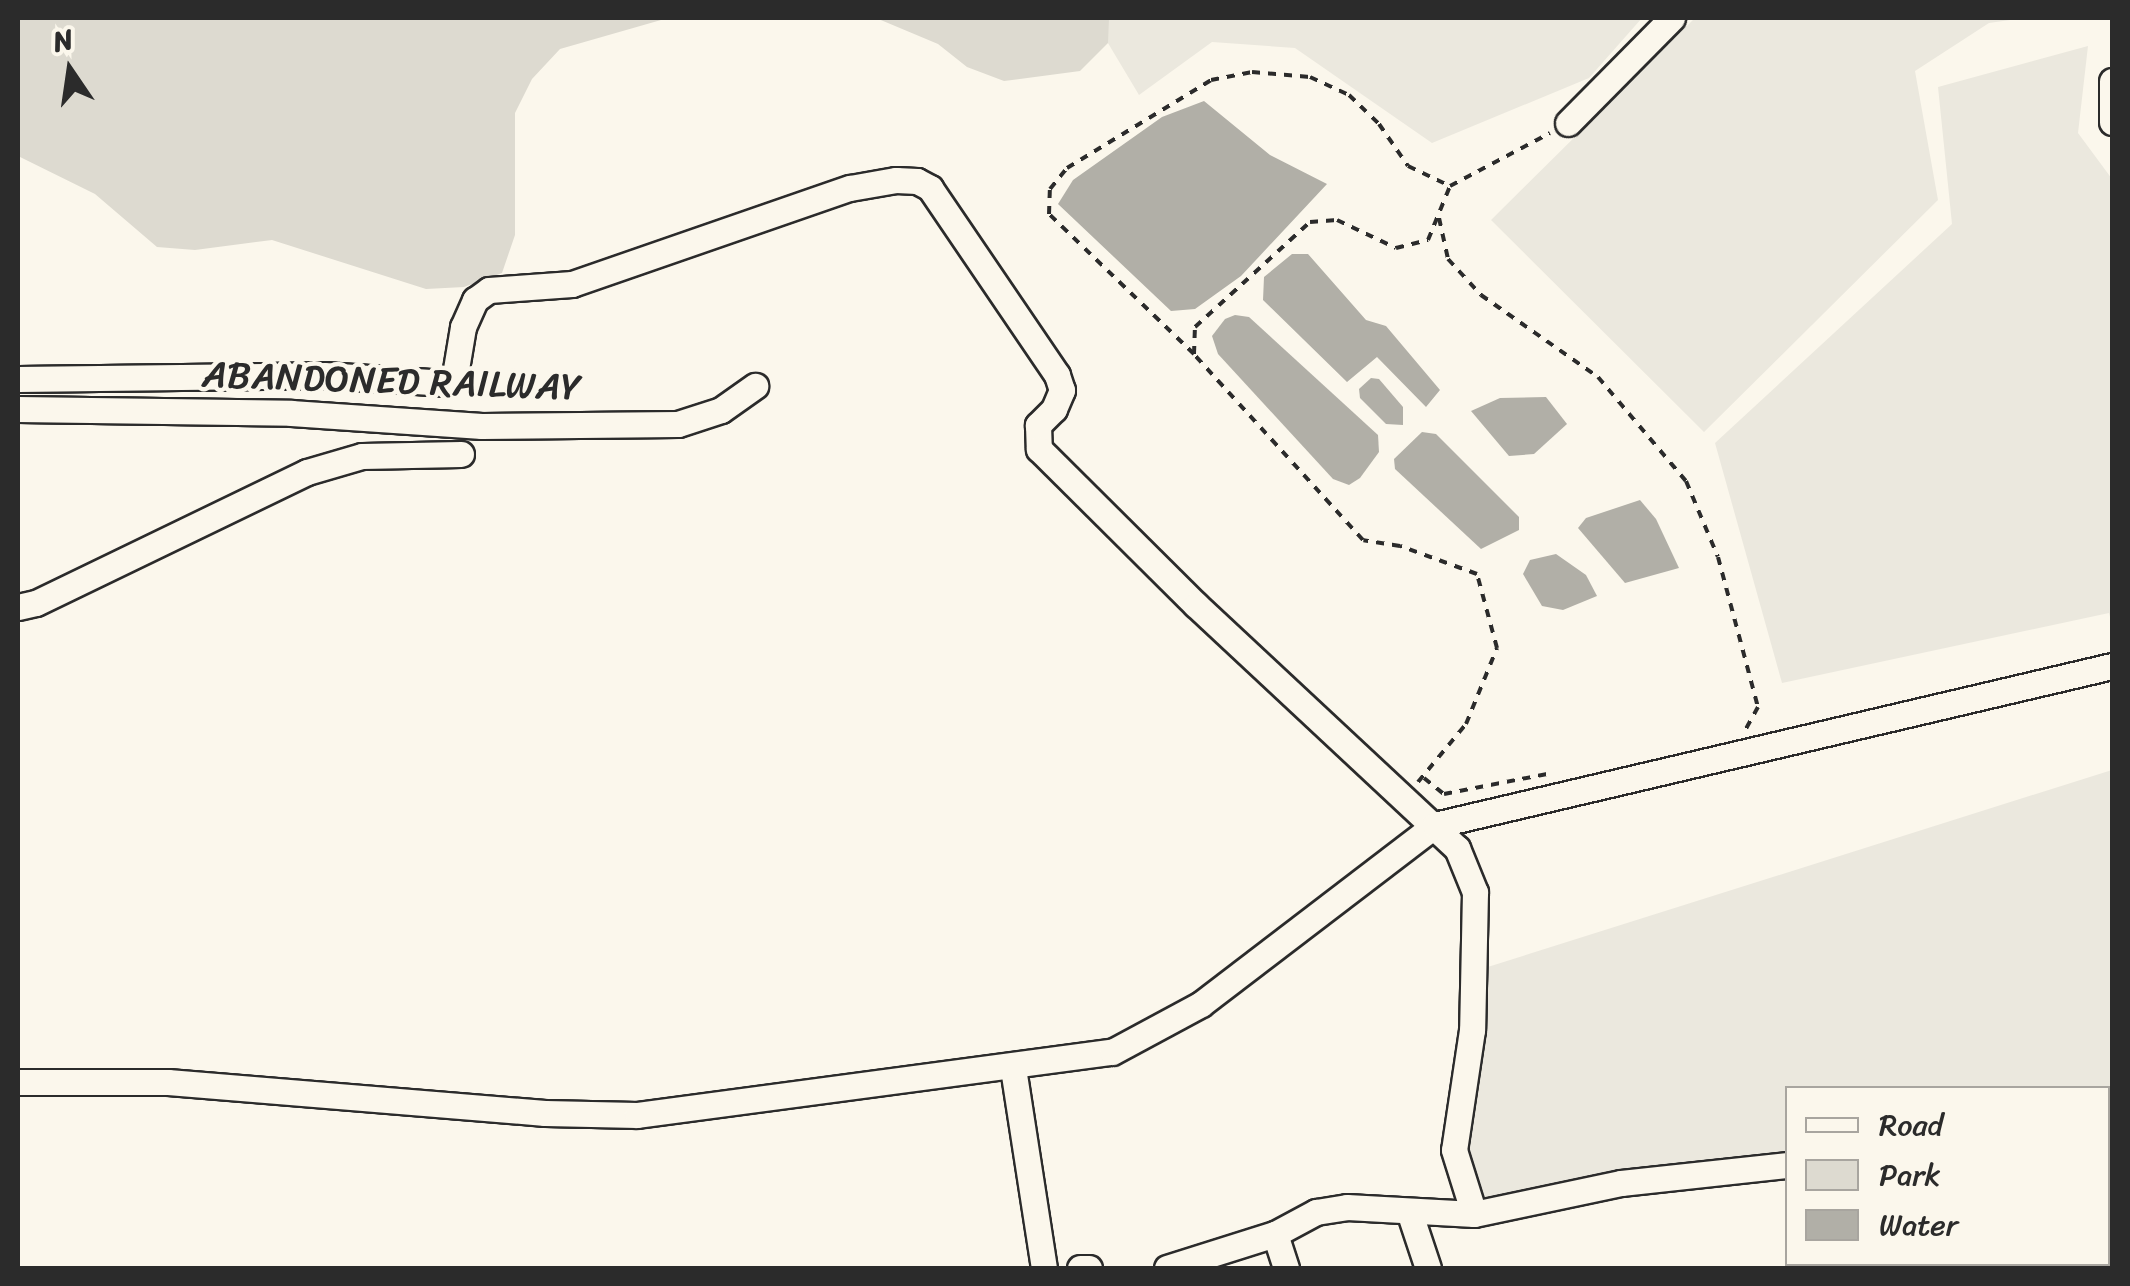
<!DOCTYPE html>
<html>
<head>
<meta charset="utf-8">
<style>
  body { margin:0 }
  #map { position:relative; width:2130px; height:1286px; overflow:hidden; background:#fbf7ec; font-family:Sriracha,sans-serif }
  div>[style] { position:absolute }
  .built>* { inset:0; background:#ebe8de }
  .green>* { inset:0; background:#dddad0 }
  .water>* { inset:0; background:#b1afa7 }
  .path>* { height:4px; margin-top:-2px; transform-origin:0; background:repeating-linear-gradient(90deg,#2b2b2b 0 8px,transparent 0 16px) }
  .roads { filter:drop-shadow(2px 0 #2b2b2b) drop-shadow(-2px 0 #2b2b2b) drop-shadow(0 2px #2b2b2b) drop-shadow(0 -2px #2b2b2b) }
  .minor>* { height:25px; margin:-12.5px; padding:0 12.5px; transform-origin:12.5px; border-radius:12.5px; background:#fbf7ec }
  span { translate:-50% -50%; white-space:nowrap; text-align:center; line-height:1.15; -webkit-text-stroke:9px #fbf7ec; paint-order:stroke }
  .street-label { font-size:38px; color:#2b2b2b }
  .frame { position:absolute; inset:0; border:20px solid #2b2b2b; pointer-events:none }
  .legend { position:absolute; left:1785px; top:1086px; width:325px; height:180px; box-sizing:border-box; background:#fbf7ec; border:2px solid #a8a59f; margin:0; padding:12px 18px; list-style:none; font-size:30px; color:#2b2b2b }
  .legend li { display:flex; align-items:center; gap:20px; height:50px }
  .legend b { width:50px; border:2px solid #a8a59f }
  .north { position:absolute; left:20px; top:20px; width:100px; height:100px; -webkit-text-stroke:8px #fbf7ec; paint-order:stroke; rotate:347deg; font-size:28px; font-weight:700; line-height:40px; text-align:center; color:#2b2b2b }
  .north::after { content:''; display:block; margin:auto; width:35px; height:45px; background:#2b2b2b; clip-path:polygon(50% 0,100% 100%,50% 72%,0 100%) }
</style>
</head>
<body>
<div id="map">
  <div class="built">
    <i style="clip-path:polygon(1093px 18px,1642px 18px,1589px 78px,1432px 143px,1295px 48px,1212px 42px,1139px 95px)"></i>
    <i style="clip-path:polygon(1695px 18px,2024px 18px,1989px 23px,1915px 71px,1938px 200px,1704px 432px,1491px 220px)"></i>
    <i style="clip-path:polygon(2088px 46px,2078px 133px,2112px 179px,2112px 625px,2109px 613px,1782px 683px,1715px 443px,1952px 224px,1938px 87px)"></i>
    <i style="clip-path:polygon(2112px 770px,2112px 1110px,2108px 1111px,2108px 1088px,1788px 1088px,1787px 1161px,1481px 1209px,1461px 1132px,1475px 971px)"></i>
  </div>
  <div class="green">
    <i style="clip-path:polygon(18px 18px,668px 18px,560px 49px,532px 79px,515px 113px,515px 235px,502px 273px,464px 287px,426px 289px,272px 240px,195px 250px,157px 247px,95px 194px,18px 156px)"></i>
    <i style="clip-path:polygon(876px 18px,1109px 18px,1108px 43px,1080px 71px,1004px 81px,967px 67px,938px 44px)"></i>
  </div>
  <div class="water">
    <i style="clip-path:polygon(1204px 101px,1270px 155px,1327px 184px,1241px 276px,1195px 309px,1171px 311px,1058px 204px,1073px 180px,1162px 117px)"></i>
    <i style="clip-path:polygon(1292px 254px,1308px 254px,1366px 320px,1386px 326px,1440px 390px,1426px 407px,1377px 357px,1347px 382px,1263px 300px,1264px 277px)"></i>
    <i style="clip-path:polygon(1235px 315px,1249px 317px,1378px 435px,1379px 452px,1360px 478px,1349px 485px,1333px 479px,1218px 354px,1212px 336px,1225px 319px)"></i>
    <i style="clip-path:polygon(1371px 378px,1379px 379px,1403px 407px,1403px 425px,1386px 424px,1360px 398px,1359px 389px)"></i>
    <i style="clip-path:polygon(1546px 397px,1567px 424px,1534px 454px,1509px 456px,1471px 411px,1500px 398px)"></i>
    <i style="clip-path:polygon(1422px 432px,1436px 434px,1519px 517px,1519px 530px,1481px 549px,1395px 469px,1394px 459px)"></i>
    <i style="clip-path:polygon(1640px 500px,1656px 519px,1679px 568px,1625px 583px,1578px 528px,1586px 518px)"></i>
    <i style="clip-path:polygon(1556px 554px,1586px 575px,1597px 596px,1563px 610px,1542px 606px,1523px 574px,1530px 560px)"></i>
  </div>
  <div class="path">
    <i style="left:1439px;top:218px;width:42px;rotate:77.6deg"></i>
    <i style="left:1448px;top:259px;width:49px;rotate:47.5deg"></i>
    <i style="left:1481px;top:295px;width:143px;rotate:35deg"></i>
    <i style="left:1598px;top:377px;width:136px;rotate:49.8deg"></i>
    <i style="left:1686px;top:481px;width:82px;rotate:67.2deg"></i>
    <i style="left:1718px;top:557px;width:155px;rotate:75.1deg"></i>
    <i style="left:1758px;top:707px;width:26px;rotate:119deg"></i>
    <i style="left:1194px;top:354px;width:202px;rotate:-136deg"></i>
    <i style="left:1049px;top:214px;width:25px;rotate:-88deg"></i>
    <i style="left:1050px;top:189px;width:27px;rotate:-51deg"></i>
    <i style="left:1067px;top:168px;width:169px;rotate:-31.4deg"></i>
    <i style="left:1211px;top:80px;width:42px;rotate:-11deg"></i>
    <i style="left:1252px;top:72px;width:58px;rotate:4.9deg"></i>
    <i style="left:1310px;top:77px;width:43px;rotate:24.8deg"></i>
    <i style="left:1349px;top:95px;width:42px;rotate:44deg"></i>
    <i style="left:1379px;top:124px;width:51px;rotate:55.4deg"></i>
    <i style="left:1408px;top:166px;width:47px;rotate:25.5deg"></i>
    <i style="left:1424px;top:778px;width:26px;rotate:39deg"></i>
    <i style="left:1444px;top:794px;width:105px;rotate:-11deg"></i>
    <i style="left:1418px;top:782px;width:75px;rotate:-50.4deg"></i>
    <i style="left:1466px;top:724px;width:82px;rotate:-67.8deg"></i>
    <i style="left:1497px;top:648px;width:77px;rotate:-105.1deg"></i>
    <i style="left:1477px;top:574px;width:82px;rotate:-160deg"></i>
    <i style="left:1400px;top:546px;width:37px;rotate:-171deg"></i>
    <i style="left:1363px;top:540px;width:251px;rotate:-132.3deg"></i>
    <i style="left:1194px;top:354px;width:27px;rotate:-88deg"></i>
    <i style="left:1195px;top:327px;width:156px;rotate:-42.4deg"></i>
    <i style="left:1310px;top:222px;width:27px;rotate:-4deg"></i>
    <i style="left:1337px;top:220px;width:65px;rotate:25.4deg"></i>
    <i style="left:1396px;top:248px;width:33px;rotate:-14deg"></i>
    <i style="left:1428px;top:240px;width:58px;rotate:-67.8deg"></i>
    <i style="left:1450px;top:186px;width:113px;rotate:-27.9deg"></i>
  </div>
  <div class="roads">
    <div class="minor">
      <i style="left:2112px;top:81px;width:41px;rotate:90deg"></i>
      <i style="left:1568px;top:123px;width:148px;rotate:-45.3deg"></i>
      <i style="left:18px;top:379px;width:306px;rotate:-0.7deg"></i>
      <i style="left:324px;top:375px;width:122px;rotate:3.8deg"></i>
      <i style="left:446px;top:383px;width:12px;rotate:-42deg"></i>
      <i style="left:455px;top:375px;width:49px;rotate:-80.5deg"></i>
      <i style="left:463px;top:327px;width:30px;rotate:-66deg"></i>
      <i style="left:475px;top:300px;width:17px;rotate:-36deg"></i>
      <i style="left:489px;top:290px;width:83px;rotate:-4.1deg"></i>
      <i style="left:572px;top:284px;width:294px;rotate:-19.1deg"></i>
      <i style="left:850px;top:188px;width:47px;rotate:-9.9deg"></i>
      <i style="left:896px;top:180px;width:21px;rotate:3deg"></i>
      <i style="left:917px;top:181px;width:15px;rotate:28deg"></i>
      <i style="left:930px;top:188px;width:226px;rotate:55.8deg"></i>
      <i style="left:1057px;top:375px;width:16px;rotate:72deg"></i>
      <i style="left:1062px;top:390px;width:21px;rotate:113deg"></i>
      <i style="left:1054px;top:409px;width:23px;rotate:135deg"></i>
      <i style="left:1038px;top:425px;width:24px;rotate:88deg"></i>
      <i style="left:1039px;top:449px;width:221px;rotate:44.8deg"></i>
      <i style="left:1196px;top:605px;width:357px;rotate:43deg"></i>
      <i style="left:1457px;top:848px;width:48px;rotate:67.8deg"></i>
      <i style="left:1475px;top:892px;width:138px;rotate:91.2deg"></i>
      <i style="left:1472px;top:1030px;width:121px;rotate:98.5deg"></i>
      <i style="left:1454px;top:1150px;width:67px;rotate:72.6deg"></i>
      <i style="left:18px;top:409px;width:273px;rotate:0.8deg"></i>
      <i style="left:291px;top:413px;width:191px;rotate:3.9deg"></i>
      <i style="left:482px;top:426px;width:196px;rotate:-0.6deg"></i>
      <i style="left:678px;top:424px;width:45px;rotate:-18deg"></i>
      <i style="left:721px;top:410px;width:42px;rotate:-35.2deg"></i>
      <i style="left:18px;top:607px;width:18px;rotate:-13deg"></i>
      <i style="left:36px;top:603px;width:301px;rotate:-25.8deg"></i>
      <i style="left:307px;top:472px;width:57px;rotate:-16.2deg"></i>
      <i style="left:362px;top:456px;width:99px;rotate:-1.2deg"></i>
      <i style="left:1013px;top:1068px;width:202px;rotate:81.2deg"></i>
      <i style="left:18px;top:1082px;width:150px"></i>
      <i style="left:168px;top:1082px;width:378px;rotate:4.7deg"></i>
      <i style="left:545px;top:1113px;width:92px;rotate:1.2deg"></i>
      <i style="left:637px;top:1115px;width:479px;rotate:-7.6deg"></i>
      <i style="left:1112px;top:1052px;width:101px;rotate:-28.3deg"></i>
      <i style="left:1201px;top:1004px;width:295px;rotate:-37.4deg"></i>
      <i style="left:1435px;top:825px;width:695px;rotate:-13.22deg"></i>
      <i style="left:2108px;top:1109px;width:4px;rotate:-14deg"></i>
      <i style="left:1409px;top:1211px;width:60px;rotate:71.6deg"></i>
      <i style="left:1275px;top:1234px;width:36px;rotate:72deg"></i>
      <i style="left:1969px;top:1264px;width:4px;rotate:63deg"></i>
      <i style="left:1080px;top:1268px;width:9px"></i>
      <i style="left:1167px;top:1268px;width:113px;rotate:-17.5deg"></i>
      <i style="left:1275px;top:1234px;width:47px;rotate:-28.2deg"></i>
      <i style="left:1316px;top:1212px;width:31px;rotate:-9deg"></i>
      <i style="left:1347px;top:1207px;width:127px;rotate:3.2deg"></i>
      <i style="left:1474px;top:1214px;width:150px;rotate:-11.9deg"></i>
      <i style="left:1621px;top:1183px;width:168px;rotate:-6.2deg"></i>
    </div>
  </div>
  <div class="street-label">
    <span style="left:392px;top:381px;rotate:2deg">ABANDONED RAILWAY</span>
  </div>
  <div class="frame"></div>
  <ul class="legend">
  <li><b style="height:12px;background:#fbf7ec"></b>Road</li>
  <li><b style="height:28px;background:#dddad0"></b>Park</li>
  <li><b style="height:28px;background:#b1afa7"></b>Water</li>
  </ul>
  <div class="north">N</div>
</div>
</body>
</html>
